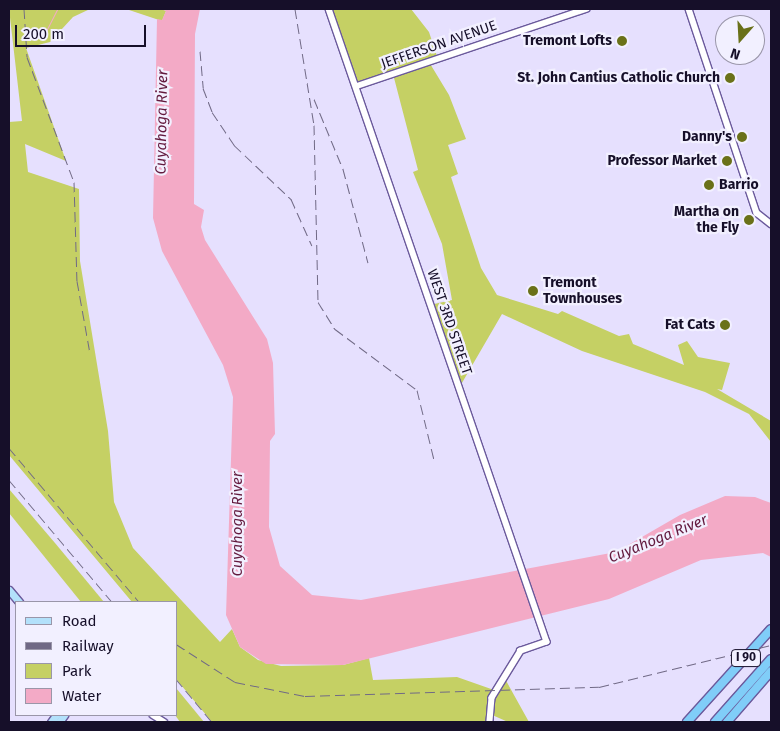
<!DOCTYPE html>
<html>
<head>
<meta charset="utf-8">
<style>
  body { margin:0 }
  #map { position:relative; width:780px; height:731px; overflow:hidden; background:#e6e0fe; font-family:"Fira Sans",sans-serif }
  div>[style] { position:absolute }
  .green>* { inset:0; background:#c5d064 }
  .water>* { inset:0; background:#f3aac6 }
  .stream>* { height:1px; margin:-0.5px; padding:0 0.5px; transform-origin:0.5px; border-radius:0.5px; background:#f3aac6 }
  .roads { filter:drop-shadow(1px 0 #6b5a9c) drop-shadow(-1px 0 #6b5a9c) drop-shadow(0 1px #6b5a9c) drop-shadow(0 -1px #6b5a9c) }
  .tertiary>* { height:5.5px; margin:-2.75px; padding:0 2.75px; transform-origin:2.75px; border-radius:2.75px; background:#fff }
  .primary>* { height:7px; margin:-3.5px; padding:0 3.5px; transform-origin:3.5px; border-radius:3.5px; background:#b3e1fb }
  .motorway>* { height:8px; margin:-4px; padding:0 4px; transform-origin:4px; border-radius:4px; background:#80cdf8 }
  .rail>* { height:1px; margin-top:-0.5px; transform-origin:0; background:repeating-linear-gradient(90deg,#706985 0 10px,transparent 0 15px) }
  .dots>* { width:14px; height:14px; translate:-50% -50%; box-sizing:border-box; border:2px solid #f2f0ff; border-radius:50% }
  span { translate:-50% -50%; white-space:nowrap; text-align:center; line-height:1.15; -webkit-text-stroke:4.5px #f2f0ff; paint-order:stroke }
  .shield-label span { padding:1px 4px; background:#f2f0ff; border:1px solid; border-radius:4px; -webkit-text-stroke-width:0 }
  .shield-label { font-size:12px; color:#160f29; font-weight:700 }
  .poi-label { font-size:14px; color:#160f29; font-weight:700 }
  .right { translate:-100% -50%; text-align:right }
  .left { translate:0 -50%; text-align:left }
  .street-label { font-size:14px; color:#160f29 }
  .water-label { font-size:15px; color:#631a3e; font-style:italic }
  .frame { position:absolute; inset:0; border:10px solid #160f29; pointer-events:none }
  .legend { position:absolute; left:15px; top:601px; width:162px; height:115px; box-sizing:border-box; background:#f2f0ff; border:1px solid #9a96a9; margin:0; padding:6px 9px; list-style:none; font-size:15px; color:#160f29 }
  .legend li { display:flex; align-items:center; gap:10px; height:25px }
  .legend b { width:25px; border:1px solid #9a96a9 }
  .north { position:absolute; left:715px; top:15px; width:50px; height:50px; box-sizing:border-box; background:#f2f0ff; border:1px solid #9a96a9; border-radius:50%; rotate:199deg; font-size:14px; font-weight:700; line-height:20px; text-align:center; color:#160f29 }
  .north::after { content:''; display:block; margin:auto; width:18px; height:22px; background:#6a7119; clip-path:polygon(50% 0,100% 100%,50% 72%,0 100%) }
  .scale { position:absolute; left:15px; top:25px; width:131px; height:22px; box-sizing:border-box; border:2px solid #160f29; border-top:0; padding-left:6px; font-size:15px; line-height:18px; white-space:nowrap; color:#160f29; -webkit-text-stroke:4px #f2f0ff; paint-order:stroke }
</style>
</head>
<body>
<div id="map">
  <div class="green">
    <i style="clip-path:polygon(9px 9px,90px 9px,73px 17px,50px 42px,26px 48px,66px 161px,25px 144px,28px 172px,79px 189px,80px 261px,108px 431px,114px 502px,133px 548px,220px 642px,232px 629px,240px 647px,258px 660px,281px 666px,343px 665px,369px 658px,373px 680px,457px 677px,494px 690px,504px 677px,529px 722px,508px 722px,490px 714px,490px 722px,212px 722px,176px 679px,176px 602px,132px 602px,9px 455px,9px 122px,22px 121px)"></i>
    <i style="clip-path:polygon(126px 9px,162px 9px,166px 11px,162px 21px)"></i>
    <i style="clip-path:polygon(329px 9px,411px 9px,429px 32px,438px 59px,429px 62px,449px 95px,466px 139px,448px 145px,458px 174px,451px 177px,481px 268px,497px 295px,558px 314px,562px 311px,619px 336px,629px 334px,633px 344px,684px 365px,678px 345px,687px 341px,698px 357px,730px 363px,722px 390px,717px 389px,771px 421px,771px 442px,749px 414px,705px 392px,582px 351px,502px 314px,459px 388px,430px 305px,452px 300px,442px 244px,413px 172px,418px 170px,393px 74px,357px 86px)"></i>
    <i style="clip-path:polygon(9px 489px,55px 543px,104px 602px,81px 602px,9px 513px)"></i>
    <i style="clip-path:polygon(176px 688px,195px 711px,204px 722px,180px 722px,175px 715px)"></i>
  </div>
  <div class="water">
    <i style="clip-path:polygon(160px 9px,200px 9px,195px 34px,194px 204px,204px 210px,201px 227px,205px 240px,267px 339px,273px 363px,275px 434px,270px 441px,269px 527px,280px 566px,312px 595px,361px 600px,616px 552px,680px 515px,725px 496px,755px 497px,771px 503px,771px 557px,763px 553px,701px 560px,609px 599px,343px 665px,266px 664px,240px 647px,226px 615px,233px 397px,223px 365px,162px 251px,153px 218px,157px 19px,162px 20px,166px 11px)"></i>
  </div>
  <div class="stream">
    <i style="left:45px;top:33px;width:27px;rotate:-63deg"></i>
    <i style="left:31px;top:37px;width:4px;rotate:-27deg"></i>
  </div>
  <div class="roads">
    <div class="tertiary">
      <i style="left:329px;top:9px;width:669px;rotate:71deg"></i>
      <i style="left:547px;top:642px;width:28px;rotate:161deg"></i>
      <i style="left:521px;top:651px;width:55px;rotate:121.7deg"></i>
      <i style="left:492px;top:698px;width:24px;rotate:95deg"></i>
      <i style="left:689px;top:9px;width:215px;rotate:71.6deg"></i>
      <i style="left:757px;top:213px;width:18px;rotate:38deg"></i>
      <i style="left:357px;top:86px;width:242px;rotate:-18.6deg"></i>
      <i style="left:153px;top:715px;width:13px;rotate:32deg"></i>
    </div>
    <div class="primary">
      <i style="left:9px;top:590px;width:16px;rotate:50deg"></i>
      <i style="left:51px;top:722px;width:9px;rotate:-54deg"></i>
      <i style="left:59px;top:722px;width:9px;rotate:-54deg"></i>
    </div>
    <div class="motorway">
      <i style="left:687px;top:722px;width:125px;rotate:-47.9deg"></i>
      <i style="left:715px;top:722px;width:84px;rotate:-48.4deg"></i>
      <i style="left:727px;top:722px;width:67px;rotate:-49.2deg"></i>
    </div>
  </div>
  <div class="rail">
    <i style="left:24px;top:9px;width:48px;rotate:86.4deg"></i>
    <i style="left:27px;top:57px;width:134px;rotate:69.4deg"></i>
    <i style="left:74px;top:182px;width:99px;rotate:88.3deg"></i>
    <i style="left:77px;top:281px;width:73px;rotate:79.8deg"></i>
    <i style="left:295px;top:9px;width:118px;rotate:80.7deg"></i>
    <i style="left:314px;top:125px;width:177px;rotate:88.7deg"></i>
    <i style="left:318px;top:302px;width:32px;rotate:58deg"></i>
    <i style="left:335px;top:329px;width:102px;rotate:36.6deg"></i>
    <i style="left:417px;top:390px;width:72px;rotate:76.3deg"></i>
    <i style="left:200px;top:51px;width:37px;rotate:85deg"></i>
    <i style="left:203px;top:88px;width:26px;rotate:69deg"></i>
    <i style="left:212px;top:112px;width:40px;rotate:56deg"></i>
    <i style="left:234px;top:145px;width:79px;rotate:43.5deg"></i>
    <i style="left:291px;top:199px;width:51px;rotate:65.9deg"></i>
    <i style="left:314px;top:99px;width:76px;rotate:67.5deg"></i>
    <i style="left:343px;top:169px;width:97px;rotate:75.1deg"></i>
    <i style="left:9px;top:448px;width:202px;rotate:49.8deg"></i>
    <i style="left:9px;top:480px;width:160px;rotate:49.8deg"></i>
    <i style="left:176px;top:644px;width:70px;rotate:32.8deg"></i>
    <i style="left:235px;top:682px;width:71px;rotate:11.3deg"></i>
    <i style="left:305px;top:696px;width:294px;rotate:-1.8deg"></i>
    <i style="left:599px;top:687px;width:177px;rotate:-13.7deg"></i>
    <i style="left:176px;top:679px;width:56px;rotate:50.1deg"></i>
  </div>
  <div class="dots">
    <i style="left:622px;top:41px;background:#6a7119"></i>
    <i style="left:730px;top:78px;background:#6a7119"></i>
    <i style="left:742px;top:137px;background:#6a7119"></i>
    <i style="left:727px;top:161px;background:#6a7119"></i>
    <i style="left:709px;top:185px;background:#6a7119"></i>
    <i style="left:749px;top:220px;background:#6a7119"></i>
    <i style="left:533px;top:291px;background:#6a7119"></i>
    <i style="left:725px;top:325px;background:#6a7119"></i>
  </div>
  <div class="shield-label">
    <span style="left:746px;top:658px">I 90</span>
  </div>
  <div class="poi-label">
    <span class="right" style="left:612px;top:41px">Tremont Lofts</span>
    <span class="right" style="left:720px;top:78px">St. John Cantius Catholic Church</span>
    <span class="right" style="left:732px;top:137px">Danny's</span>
    <span class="right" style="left:717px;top:161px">Professor Market</span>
    <span class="left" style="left:719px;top:185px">Barrio</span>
    <span class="right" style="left:739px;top:220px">Martha on<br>the Fly</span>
    <span class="left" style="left:543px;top:291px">Tremont<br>Townhouses</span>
    <span class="right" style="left:715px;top:325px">Fat Cats</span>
  </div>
  <div class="street-label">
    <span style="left:439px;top:45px;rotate:-19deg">JEFFERSON AVENUE</span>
    <span style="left:449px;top:322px;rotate:71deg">WEST 3RD STREET</span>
  </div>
  <div class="water-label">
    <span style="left:162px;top:122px;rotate:-89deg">Cuyahoga River</span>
    <span style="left:238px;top:524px;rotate:-90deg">Cuyahoga River</span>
    <span style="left:658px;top:539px;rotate:-22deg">Cuyahoga River</span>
  </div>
  <div class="frame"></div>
  <ul class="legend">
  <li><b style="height:6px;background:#b3e1fb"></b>Road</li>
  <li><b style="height:6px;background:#706985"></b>Railway</li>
  <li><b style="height:14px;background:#c5d064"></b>Park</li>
  <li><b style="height:14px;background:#f3aac6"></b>Water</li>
  </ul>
  <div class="north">N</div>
  <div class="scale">200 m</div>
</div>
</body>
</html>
